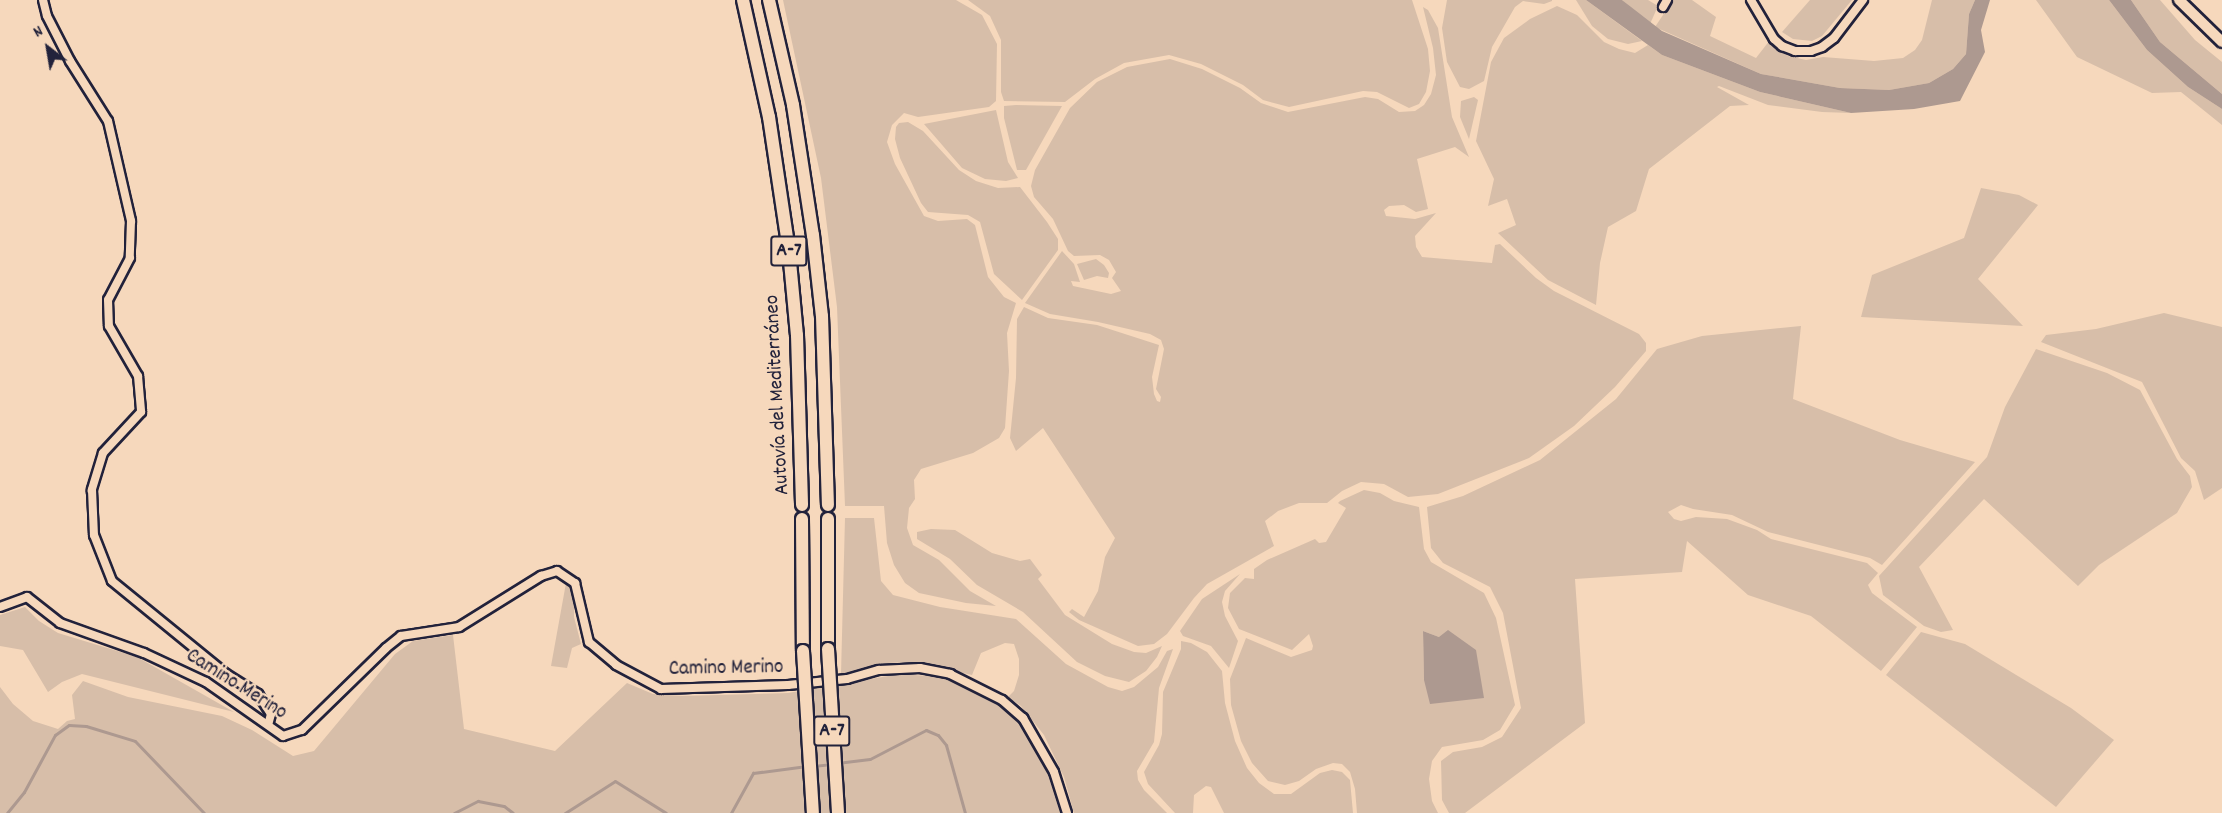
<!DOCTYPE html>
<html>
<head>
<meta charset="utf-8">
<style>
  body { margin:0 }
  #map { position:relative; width:2222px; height:813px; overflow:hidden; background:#f6d8bc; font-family:Dekko,sans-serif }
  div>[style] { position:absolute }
  .green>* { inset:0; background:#d7bea9 }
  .water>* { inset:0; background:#ad9990 }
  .stream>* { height:3px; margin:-1.5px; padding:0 1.5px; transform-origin:1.5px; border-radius:1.5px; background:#ad9990 }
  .roads { filter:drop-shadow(2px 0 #22223b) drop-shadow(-2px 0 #22223b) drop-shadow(0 2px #22223b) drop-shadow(0 -2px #22223b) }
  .minor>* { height:8px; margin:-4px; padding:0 4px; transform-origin:4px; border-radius:4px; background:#f6d8bc }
  .major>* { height:10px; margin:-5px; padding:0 5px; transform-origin:5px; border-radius:5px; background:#f6d8bc }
  .highway>* { height:12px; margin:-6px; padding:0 6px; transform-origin:6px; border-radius:6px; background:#f6d8bc }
  .bridges { filter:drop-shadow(2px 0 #22223b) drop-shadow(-2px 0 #22223b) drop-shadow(0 2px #22223b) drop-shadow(0 -2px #22223b) }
  .highway-bridge>* { height:12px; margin:-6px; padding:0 6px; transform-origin:6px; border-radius:6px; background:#f6d8bc }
  span { translate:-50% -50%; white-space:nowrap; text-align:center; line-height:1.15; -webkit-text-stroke:4.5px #f6d8bc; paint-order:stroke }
  .shield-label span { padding:2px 4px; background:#f6d8bc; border:2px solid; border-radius:4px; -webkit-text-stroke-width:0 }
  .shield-label { font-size:20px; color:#22223b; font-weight:700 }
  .street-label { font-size:21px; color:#22223b }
  .north { position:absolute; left:18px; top:18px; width:60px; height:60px; -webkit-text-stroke:4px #f6d8bc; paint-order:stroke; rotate:329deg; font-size:16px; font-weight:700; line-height:24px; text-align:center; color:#22223b }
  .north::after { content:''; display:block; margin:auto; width:21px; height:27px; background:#22223b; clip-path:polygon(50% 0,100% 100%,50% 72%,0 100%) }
</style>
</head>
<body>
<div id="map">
  <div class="green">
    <i style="clip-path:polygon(783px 0,956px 0,982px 15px,997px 44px,996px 101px,989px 107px,918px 117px,904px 113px,892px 125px,887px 142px,895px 164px,924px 216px,938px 221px,967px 219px,975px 225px,988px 277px,1004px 297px,1016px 303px,1007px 333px,1009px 371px,1005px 428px,999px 438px,973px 453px,921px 469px,914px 480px,915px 499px,909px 508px,907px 528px,913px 545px,939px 560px,970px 591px,996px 606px,966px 603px,919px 593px,905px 583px,894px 565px,887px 543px,884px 506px,845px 506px,837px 307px,821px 178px)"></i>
    <i style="clip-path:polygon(968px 0,1412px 0,1428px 49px,1430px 71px,1426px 92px,1419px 104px,1409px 108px,1377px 92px,1363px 91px,1289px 107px,1263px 100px,1243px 85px,1201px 64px,1169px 55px,1124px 63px,1095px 79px,1065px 102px,1004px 101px,1001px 92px,1001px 40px,990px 16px)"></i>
    <i style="clip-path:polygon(1447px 0,1552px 0,1552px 1px,1544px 4px,1523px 1px,1515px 7px,1492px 47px,1484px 81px,1469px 89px,1460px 87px,1447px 62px,1442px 28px)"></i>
    <i style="clip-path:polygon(1576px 0,1586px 0,1642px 41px,1628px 44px,1608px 39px,1592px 26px)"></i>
    <i style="clip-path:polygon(1622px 0,1648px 0,1658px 6px,1650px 24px)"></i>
    <i style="clip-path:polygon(1673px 0,1692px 0,1716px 17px,1710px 36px,1756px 58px,1770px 40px,1777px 50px,1788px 56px,1806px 60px,1823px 57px,1874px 61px,1903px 58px,1915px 50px,1922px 40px,1932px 0,1975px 0,1969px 14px,1966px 54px,1953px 69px,1929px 83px,1889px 90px,1840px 88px,1761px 74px,1655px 27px)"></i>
    <i style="clip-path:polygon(1810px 0,1852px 0,1822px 36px,1812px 41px,1793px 39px,1782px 32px)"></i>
    <i style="clip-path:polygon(2036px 0,2109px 0,2147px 50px,2188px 87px,2222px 109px,2222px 125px,2181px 92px,2152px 93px,2077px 57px)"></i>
    <i style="clip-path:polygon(2131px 0,2160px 0,2195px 40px,2222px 62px,2222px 94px,2160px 42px)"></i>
    <i style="clip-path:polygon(1557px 6px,1577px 15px,1604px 42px,1619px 49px,1635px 53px,1648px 45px,1662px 55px,1760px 92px,1851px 113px,1822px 112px,1768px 105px,1719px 86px,1717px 87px,1749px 105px,1730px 106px,1649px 169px,1636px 211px,1608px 227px,1600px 263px,1596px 305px,1548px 280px,1498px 233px,1516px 225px,1507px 199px,1488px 206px,1494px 179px,1476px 141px,1491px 62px,1504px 38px,1530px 19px)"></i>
    <i style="clip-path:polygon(1423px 7px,1428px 10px,1438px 28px,1452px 117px,1469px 157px,1455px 147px,1417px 159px,1428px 209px,1416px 212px,1404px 205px,1389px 206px,1384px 210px,1386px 216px,1415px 219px,1436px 213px,1415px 236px,1416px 247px,1422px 257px,1492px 263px,1495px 245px,1500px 244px,1536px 278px,1554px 291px,1639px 334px,1646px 343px,1646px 351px,1615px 387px,1574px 426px,1529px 458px,1438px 494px,1408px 497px,1384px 484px,1361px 482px,1342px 491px,1327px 503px,1299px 503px,1278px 511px,1265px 521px,1274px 546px,1207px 584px,1194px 598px,1167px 634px,1154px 644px,1138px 646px,1079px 620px,1069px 612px,1072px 609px,1084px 617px,1098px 591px,1105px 557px,1115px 538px,1043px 428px,1016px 451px,1010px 438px,1016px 378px,1017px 319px,1024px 307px,1048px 318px,1097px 325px,1159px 345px,1152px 377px,1154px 394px,1157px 401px,1160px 402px,1161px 397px,1156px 389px,1164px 349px,1161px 340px,1150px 334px,1098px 322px,1050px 314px,1025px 303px,1062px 251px,1074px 264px,1080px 282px,1071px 281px,1073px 286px,1111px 294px,1121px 291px,1112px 278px,1116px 272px,1109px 260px,1100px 255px,1074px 256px,1068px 251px,1053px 219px,1034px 197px,1031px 186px,1035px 170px,1070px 108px,1097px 82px,1127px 67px,1170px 59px,1202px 69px,1240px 88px,1261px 103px,1288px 112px,1365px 97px,1378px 99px,1399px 112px,1415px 111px,1424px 105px,1431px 94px,1436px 75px,1433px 48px)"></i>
    <i style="clip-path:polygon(1474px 97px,1478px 100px,1469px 139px,1460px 117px,1461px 101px)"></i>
    <i style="clip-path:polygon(1016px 105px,1062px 106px,1026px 170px,1017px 170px,1004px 118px,1004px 106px)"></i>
    <i style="clip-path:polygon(996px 110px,1008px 162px,1018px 178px,1006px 181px,985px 179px,962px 168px,924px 124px)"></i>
    <i style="clip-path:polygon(908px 122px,923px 131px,959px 170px,976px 181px,998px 188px,1020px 187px,1047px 222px,1058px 239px,1058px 250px,1022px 300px,994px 274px,980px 222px,968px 215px,928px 212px,921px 203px,900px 158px,895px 139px,896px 127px,899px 123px)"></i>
    <i style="clip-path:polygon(1981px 188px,2019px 195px,2038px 205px,1978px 279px,2023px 326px,1861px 317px,1872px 275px,1964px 238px)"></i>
    <i style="clip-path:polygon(1096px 259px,1104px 265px,1109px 273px,1108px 278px,1097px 276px,1084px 280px,1077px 264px)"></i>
    <i style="clip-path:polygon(2164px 313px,2222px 327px,2222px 488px,2204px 500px,2195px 471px,2181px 458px,2142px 382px,2041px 342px,2046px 335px,2096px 329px)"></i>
    <i style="clip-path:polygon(1801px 326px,1793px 399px,1900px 440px,1975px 462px,1882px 565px,1870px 558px,1768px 532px,1732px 515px,1693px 509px,1681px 505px,1668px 512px,1674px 519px,1681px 521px,1696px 517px,1727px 519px,1757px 530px,1771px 539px,1867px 563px,1878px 573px,1868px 585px,1872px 593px,1917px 627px,1881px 671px,1811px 616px,1748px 595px,1687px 541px,1682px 572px,1575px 579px,1585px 723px,1465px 813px,1449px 813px,1442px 800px,1441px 761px,1453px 752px,1482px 747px,1502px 737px,1521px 708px,1503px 613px,1490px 587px,1443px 563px,1431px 548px,1427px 507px,1463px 496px,1540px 460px,1616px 399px,1657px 349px,1702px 336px)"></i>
    <i style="clip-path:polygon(2036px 349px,2107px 373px,2140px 390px,2177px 459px,2190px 476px,2192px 487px,2177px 513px,2099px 565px,2078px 586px,1984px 499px,1919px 567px,1953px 630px,1941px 632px,1924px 626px,1883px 595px,1879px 576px,1987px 457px,2005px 407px)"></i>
    <i style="clip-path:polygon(evenodd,1364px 490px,1380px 493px,1394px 501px,1419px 507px,1424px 549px,1431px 562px,1484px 593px,1496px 618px,1515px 705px,1500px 730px,1483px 740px,1442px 747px,1432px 761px,1429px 779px,1432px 801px,1438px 813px,1357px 813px,1355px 789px,1350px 772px,1342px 764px,1333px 763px,1316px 769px,1299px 781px,1285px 785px,1268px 781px,1252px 763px,1241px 741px,1231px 705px,1230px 679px,1246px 638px,1291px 657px,1312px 650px,1313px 646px,1309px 634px,1292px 650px,1239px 629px,1228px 608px,1230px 593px,1245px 578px,1254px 579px,1254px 569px,1267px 560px,1315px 539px,1319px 543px,1326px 542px,1346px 508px,1338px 503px,1340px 501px,1364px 490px,1423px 631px,1439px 637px,1424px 680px,1423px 631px)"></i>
    <i style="clip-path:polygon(845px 518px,874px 518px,881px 581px,893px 595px,940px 607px,1016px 619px,1066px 664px,1108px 687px,1122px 691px,1134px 687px,1158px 667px,1167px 651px,1173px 649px,1159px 688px,1154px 742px,1137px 771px,1138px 780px,1144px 790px,1167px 813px,1074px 813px,1064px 777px,1044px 735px,1021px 706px,1008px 697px,1014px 691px,1019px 675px,1019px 659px,1014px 644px,1005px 643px,981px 653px,972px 675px,913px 662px,887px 663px,841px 674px)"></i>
    <i style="clip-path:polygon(931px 529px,955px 530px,992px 553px,1020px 561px,1030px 559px,1042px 575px,1038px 579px,1065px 615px,1112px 644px,1134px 652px,1146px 653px,1162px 646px,1157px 657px,1146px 671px,1129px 682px,1105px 676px,1077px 662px,1023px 612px,977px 585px,950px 559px,917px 539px,917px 532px)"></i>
    <i style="clip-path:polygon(1240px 574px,1225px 591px,1222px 602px,1225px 616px,1238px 641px,1229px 668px,1211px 646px,1183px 636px,1180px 631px,1202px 599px)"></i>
    <i style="clip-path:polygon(566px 583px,574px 593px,574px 617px,581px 644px,572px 648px,567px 668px,551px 666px)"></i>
    <i style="clip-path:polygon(25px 607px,39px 621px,58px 633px,137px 657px,234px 712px,82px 674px,62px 682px,48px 692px,23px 650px,0 646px,0 615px)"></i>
    <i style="clip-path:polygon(1921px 632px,1965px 644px,2071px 708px,2114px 740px,2056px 807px,1886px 675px)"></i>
    <i style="clip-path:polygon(453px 635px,464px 729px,555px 751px,627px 683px,653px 694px,682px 696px,788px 693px,900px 674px,942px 677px,980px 693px,1009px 713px,1028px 735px,1049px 770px,1062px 813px,0 813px,0 687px,13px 704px,33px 721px,58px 729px,67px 721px,75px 719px,72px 695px,83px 681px,128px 697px,222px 716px,252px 730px,293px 756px,314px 751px,395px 654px,413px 641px)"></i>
    <i style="clip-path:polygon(1181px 641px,1191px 643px,1207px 652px,1222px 671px,1225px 703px,1235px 741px,1247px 768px,1259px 783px,1274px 794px,1291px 794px,1320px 773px,1332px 770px,1342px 772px,1350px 780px,1353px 813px,1224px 813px,1211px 787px,1206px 786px,1194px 795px,1193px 813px,1175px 813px,1148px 784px,1144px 772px,1159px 745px,1162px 734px,1163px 692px,1181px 649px)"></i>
  </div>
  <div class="water">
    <i style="clip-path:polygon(1586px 0,1622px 0,1662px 31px,1761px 74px,1840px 88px,1889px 90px,1929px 83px,1953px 69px,1966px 54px,1969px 14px,1975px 0,1990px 0,1981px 30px,1985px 52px,1960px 101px,1914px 109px,1851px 113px,1760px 92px,1662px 55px)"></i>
    <i style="clip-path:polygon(2109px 0,2131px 0,2160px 42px,2222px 94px,2222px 109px,2188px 87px,2147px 50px)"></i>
    <i style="clip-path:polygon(1448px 630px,1476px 650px,1484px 698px,1430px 704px,1424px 680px,1423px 631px,1439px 637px)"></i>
  </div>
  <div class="stream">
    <i style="left:837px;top:763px;width:33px;rotate:-7deg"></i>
    <i style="left:870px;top:759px;width:63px;rotate:-27.4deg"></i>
    <i style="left:926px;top:730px;width:13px;rotate:23deg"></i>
    <i style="left:938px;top:735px;width:13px;rotate:51deg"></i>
    <i style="left:946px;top:745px;width:71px;rotate:74.4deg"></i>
    <i style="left:813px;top:766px;width:18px;rotate:-6deg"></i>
    <i style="left:7px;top:813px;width:27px;rotate:-51deg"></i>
    <i style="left:24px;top:792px;width:65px;rotate:-61.5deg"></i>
    <i style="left:55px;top:735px;width:17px;rotate:-36deg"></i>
    <i style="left:69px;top:725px;width:17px;rotate:3deg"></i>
    <i style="left:86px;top:726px;width:51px;rotate:17deg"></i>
    <i style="left:135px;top:741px;width:100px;rotate:46.2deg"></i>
    <i style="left:454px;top:813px;width:27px;rotate:-27deg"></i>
    <i style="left:478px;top:801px;width:26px;rotate:11deg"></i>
    <i style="left:504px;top:806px;width:11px;rotate:38deg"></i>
    <i style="left:565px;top:813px;width:59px;rotate:-32.6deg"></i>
    <i style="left:615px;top:781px;width:60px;rotate:32.1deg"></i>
    <i style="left:731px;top:813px;width:46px;rotate:-61.2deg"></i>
    <i style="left:753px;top:773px;width:54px;rotate:-7.4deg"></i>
  </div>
  <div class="roads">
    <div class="minor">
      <i style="left:43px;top:0;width:16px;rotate:76deg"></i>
      <i style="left:47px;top:16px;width:51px;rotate:62.9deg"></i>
      <i style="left:70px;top:61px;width:71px;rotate:57.7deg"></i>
      <i style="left:108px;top:121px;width:103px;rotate:77deg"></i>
      <i style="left:131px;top:221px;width:37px;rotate:92deg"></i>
      <i style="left:130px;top:258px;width:47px;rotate:117.6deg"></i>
      <i style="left:108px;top:300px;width:26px;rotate:88deg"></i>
      <i style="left:109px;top:326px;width:58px;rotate:59.9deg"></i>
      <i style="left:138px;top:376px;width:36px;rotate:85deg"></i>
      <i style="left:141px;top:412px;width:56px;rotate:132.8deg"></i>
      <i style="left:103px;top:453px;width:39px;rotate:107deg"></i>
      <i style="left:92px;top:490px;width:45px;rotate:87.5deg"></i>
      <i style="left:94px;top:535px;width:49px;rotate:68.6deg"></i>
      <i style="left:112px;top:581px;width:147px;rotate:39.2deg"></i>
      <i style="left:226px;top:674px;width:38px;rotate:32deg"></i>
      <i style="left:258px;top:694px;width:24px;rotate:57deg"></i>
      <i style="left:271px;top:714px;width:11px;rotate:105deg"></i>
      <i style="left:1751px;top:0;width:45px;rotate:59.5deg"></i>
      <i style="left:1774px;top:39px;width:11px;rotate:41deg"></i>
      <i style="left:1782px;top:46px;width:14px;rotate:21deg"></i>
      <i style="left:1795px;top:51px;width:16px"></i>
      <i style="left:1811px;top:51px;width:12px;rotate:-20deg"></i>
      <i style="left:1822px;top:47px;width:15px;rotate:-37deg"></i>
      <i style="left:1834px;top:38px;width:48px;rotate:-52.7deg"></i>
      <i style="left:1663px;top:7px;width:8px;rotate:-60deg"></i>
      <i style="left:0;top:607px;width:29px;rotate:-20deg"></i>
      <i style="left:27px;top:597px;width:42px;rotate:38.2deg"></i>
      <i style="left:60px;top:623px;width:89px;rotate:19.7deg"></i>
      <i style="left:144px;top:653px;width:68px;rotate:25.1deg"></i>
      <i style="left:206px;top:682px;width:94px;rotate:35deg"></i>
      <i style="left:283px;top:736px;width:20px;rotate:-18deg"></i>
      <i style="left:302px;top:730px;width:117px;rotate:-44.3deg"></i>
      <i style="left:386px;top:648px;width:19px;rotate:-39deg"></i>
      <i style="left:401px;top:636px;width:59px;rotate:-8.8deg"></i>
      <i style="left:459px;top:627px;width:97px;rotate:-31.9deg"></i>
      <i style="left:541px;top:576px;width:17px;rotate:-17deg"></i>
      <i style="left:557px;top:571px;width:22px;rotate:34deg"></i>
      <i style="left:575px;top:583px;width:61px;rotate:76.7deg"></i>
      <i style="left:589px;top:642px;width:35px;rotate:40deg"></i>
      <i style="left:616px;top:665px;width:51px;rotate:28.1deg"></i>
      <i style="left:661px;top:689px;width:127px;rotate:-1.8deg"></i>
      <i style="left:788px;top:685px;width:59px;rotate:-5.8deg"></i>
      <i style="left:847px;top:679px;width:33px;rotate:-16deg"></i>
      <i style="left:879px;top:670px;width:41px;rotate:-2.8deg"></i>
      <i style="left:920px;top:668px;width:31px;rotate:11deg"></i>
      <i style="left:950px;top:674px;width:58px;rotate:26.6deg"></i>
      <i style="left:1002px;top:700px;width:28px;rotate:41deg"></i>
      <i style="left:1023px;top:718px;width:62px;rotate:60.1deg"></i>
      <i style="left:1054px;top:772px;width:43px;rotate:72.4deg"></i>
    </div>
    <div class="major">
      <i style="left:2179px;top:0;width:60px;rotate:44.3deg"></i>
    </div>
    <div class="highway">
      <i style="left:743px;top:0;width:120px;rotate:77.5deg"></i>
      <i style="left:769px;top:117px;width:135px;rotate:81.5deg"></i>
      <i style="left:789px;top:251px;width:84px;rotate:84.6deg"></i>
      <i style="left:797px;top:335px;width:170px;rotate:88.3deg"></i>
      <i style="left:769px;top:0;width:108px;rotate:77.1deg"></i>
      <i style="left:793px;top:105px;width:132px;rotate:81.3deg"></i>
      <i style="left:813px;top:235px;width:81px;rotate:83.7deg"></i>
      <i style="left:822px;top:316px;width:189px;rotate:88.2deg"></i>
      <i style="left:802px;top:519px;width:132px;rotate:89.6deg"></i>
      <i style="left:828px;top:519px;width:130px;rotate:90deg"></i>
    </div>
  </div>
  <div class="bridges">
    <div class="highway-bridge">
      <i style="left:828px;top:649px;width:164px;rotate:86.5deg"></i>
      <i style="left:803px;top:651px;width:162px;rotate:86.5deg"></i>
    </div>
  </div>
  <div class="shield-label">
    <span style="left:789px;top:251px">A-7</span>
    <span style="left:832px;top:731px">A-7</span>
  </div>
  <div class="street-label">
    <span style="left:778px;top:395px;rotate:-93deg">Autovía del Mediterráneo</span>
    <span style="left:726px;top:669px;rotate:-1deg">Camino Merino</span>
    <span style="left:236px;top:685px;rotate:32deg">Camino Merino</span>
  </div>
  <div class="north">N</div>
</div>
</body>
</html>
